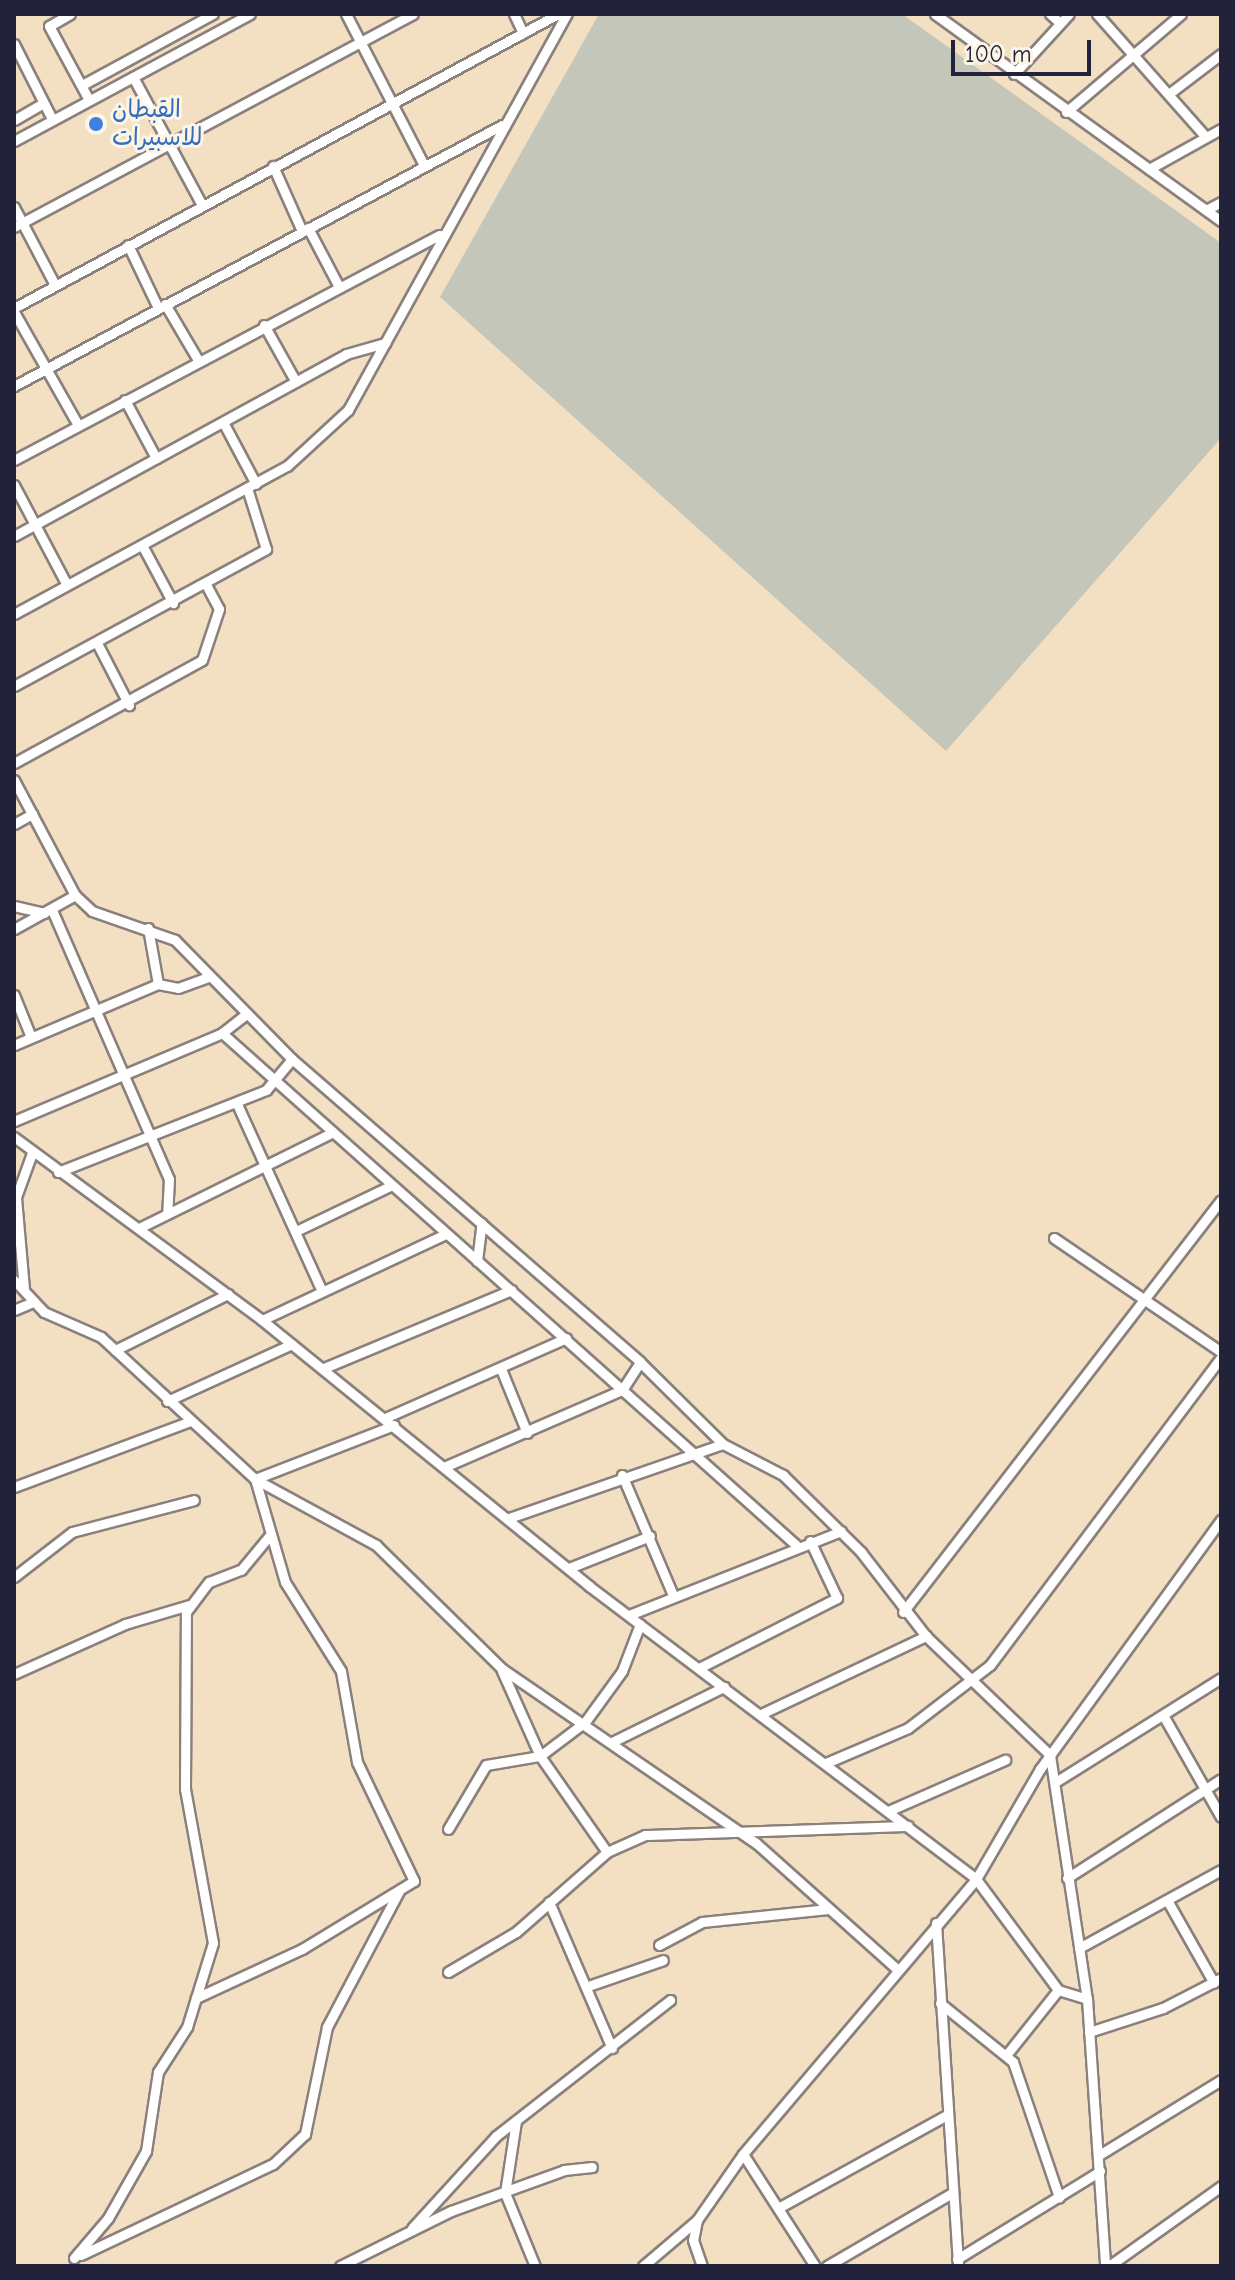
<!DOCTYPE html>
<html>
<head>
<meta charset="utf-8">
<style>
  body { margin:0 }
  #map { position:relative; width:1235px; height:2280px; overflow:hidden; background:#f3dfc2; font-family:"Comic Neue","Playpen Sans Arabic",sans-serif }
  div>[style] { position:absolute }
  .industrial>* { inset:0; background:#c3c6b9 }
  .roads { filter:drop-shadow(2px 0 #8a807e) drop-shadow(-2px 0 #8a807e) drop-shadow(0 2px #8a807e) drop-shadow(0 -2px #8a807e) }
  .minor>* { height:9px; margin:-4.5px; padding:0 4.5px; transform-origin:4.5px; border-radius:4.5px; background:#fff }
  .dots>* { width:22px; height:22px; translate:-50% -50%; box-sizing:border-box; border:4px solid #fcf5e5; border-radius:50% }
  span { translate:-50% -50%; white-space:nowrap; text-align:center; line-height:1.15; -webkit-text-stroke:6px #fcf5e5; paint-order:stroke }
  .shop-label { font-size:24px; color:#366cbe }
  .left { translate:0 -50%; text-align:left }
  .frame { position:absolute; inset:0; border:16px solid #22223b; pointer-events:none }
  .scale { position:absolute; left:951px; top:40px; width:140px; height:36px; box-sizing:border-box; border:4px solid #22223b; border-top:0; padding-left:10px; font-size:24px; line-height:28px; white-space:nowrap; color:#22223b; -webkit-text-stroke:6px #fcf5e5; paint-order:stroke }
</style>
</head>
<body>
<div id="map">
  <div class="industrial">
    <i style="clip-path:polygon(599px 14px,902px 14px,1221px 243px,1221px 438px,946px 751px,440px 297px)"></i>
  </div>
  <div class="roads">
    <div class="minor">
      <i style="left:70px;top:14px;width:24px;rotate:150deg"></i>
      <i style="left:49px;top:26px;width:84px;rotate:61.6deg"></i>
      <i style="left:346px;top:14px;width:170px;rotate:62.7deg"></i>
      <i style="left:514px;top:14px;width:21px;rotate:65deg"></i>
      <i style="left:935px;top:14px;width:353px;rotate:35.9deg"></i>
      <i style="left:1050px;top:14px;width:13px;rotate:42deg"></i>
      <i style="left:1097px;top:14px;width:164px;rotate:48.5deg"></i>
      <i style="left:14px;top:44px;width:84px;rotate:63.1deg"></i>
      <i style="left:1014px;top:74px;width:81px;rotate:-47.5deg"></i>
      <i style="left:133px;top:77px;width:145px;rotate:61.7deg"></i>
      <i style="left:82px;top:85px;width:149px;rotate:-28.5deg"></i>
      <i style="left:1170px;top:93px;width:64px;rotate:-37.4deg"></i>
      <i style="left:1066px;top:112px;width:151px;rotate:-40.4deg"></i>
      <i style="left:14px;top:120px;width:34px;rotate:-30deg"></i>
      <i style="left:14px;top:141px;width:268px;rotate:-28.3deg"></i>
      <i style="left:273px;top:166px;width:71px;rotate:66deg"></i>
      <i style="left:1149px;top:169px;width:82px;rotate:-29.1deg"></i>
      <i style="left:14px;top:207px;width:88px;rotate:62.3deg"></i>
      <i style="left:1206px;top:210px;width:17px;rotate:-28deg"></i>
      <i style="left:14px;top:227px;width:452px;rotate:-28.1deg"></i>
      <i style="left:308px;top:228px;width:64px;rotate:62.2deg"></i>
      <i style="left:128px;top:245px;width:70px;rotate:64.5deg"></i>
      <i style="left:165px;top:304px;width:65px;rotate:59.5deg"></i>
      <i style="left:14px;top:308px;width:618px;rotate:-28.39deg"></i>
      <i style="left:14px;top:312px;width:130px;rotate:60.5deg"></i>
      <i style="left:264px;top:325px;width:65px;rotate:60.7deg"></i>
      <i style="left:14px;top:386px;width:553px;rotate:-28.14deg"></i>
      <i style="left:125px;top:400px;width:66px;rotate:61.9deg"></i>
      <i style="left:223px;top:422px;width:70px;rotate:62deg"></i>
      <i style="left:14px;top:460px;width:481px;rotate:-27.9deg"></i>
      <i style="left:14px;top:485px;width:113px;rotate:62.1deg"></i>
      <i style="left:14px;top:536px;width:379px;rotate:-28.7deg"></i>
      <i style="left:346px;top:354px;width:41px;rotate:-15.8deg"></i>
      <i style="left:142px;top:545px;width:66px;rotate:61.9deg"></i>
      <i style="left:14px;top:614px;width:311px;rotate:-28.5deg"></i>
      <i style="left:287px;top:466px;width:83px;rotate:-42.6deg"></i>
      <i style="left:348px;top:410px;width:453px;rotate:-61.1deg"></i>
      <i style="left:97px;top:643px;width:70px;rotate:62.7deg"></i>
      <i style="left:14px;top:686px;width:287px;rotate:-28.5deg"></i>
      <i style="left:266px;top:549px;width:64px;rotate:-107.3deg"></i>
      <i style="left:14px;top:763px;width:214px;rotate:-28.7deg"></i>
      <i style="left:202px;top:660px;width:54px;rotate:-71.6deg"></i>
      <i style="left:219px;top:609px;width:27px;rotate:-118deg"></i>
      <i style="left:14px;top:780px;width:130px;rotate:62.1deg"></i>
      <i style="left:75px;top:895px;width:23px;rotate:43deg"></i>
      <i style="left:92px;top:911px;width:88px;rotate:19.3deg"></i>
      <i style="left:175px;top:940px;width:167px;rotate:45.5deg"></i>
      <i style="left:292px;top:1059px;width:461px;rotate:41deg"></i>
      <i style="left:640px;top:1362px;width:117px;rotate:44.7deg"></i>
      <i style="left:723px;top:1444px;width:68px;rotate:27.3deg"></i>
      <i style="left:783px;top:1475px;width:110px;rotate:44.6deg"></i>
      <i style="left:861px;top:1552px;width:106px;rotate:52.3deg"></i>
      <i style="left:926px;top:1636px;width:172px;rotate:43.8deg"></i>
      <i style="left:1050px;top:1755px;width:247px;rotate:81.4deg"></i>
      <i style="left:1087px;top:1999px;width:268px;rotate:86.1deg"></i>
      <i style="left:14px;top:824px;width:21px;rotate:-29deg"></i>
      <i style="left:14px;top:906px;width:31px;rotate:13deg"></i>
      <i style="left:52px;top:910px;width:293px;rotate:66.5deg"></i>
      <i style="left:169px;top:1179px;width:33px;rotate:93deg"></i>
      <i style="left:148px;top:928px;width:57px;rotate:79.9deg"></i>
      <i style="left:14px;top:929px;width:70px;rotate:-29.1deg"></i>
      <i style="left:14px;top:995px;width:45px;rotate:68deg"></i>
      <i style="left:222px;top:1033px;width:769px;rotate:41.73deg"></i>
      <i style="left:14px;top:1045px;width:156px;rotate:-23deg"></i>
      <i style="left:158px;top:984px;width:20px;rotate:11deg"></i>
      <i style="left:178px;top:988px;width:33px;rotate:-20deg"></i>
      <i style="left:237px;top:1104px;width:205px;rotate:65.6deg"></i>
      <i style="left:14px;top:1121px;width:226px;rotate:-22.9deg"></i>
      <i style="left:222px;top:1033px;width:31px;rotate:-38deg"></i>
      <i style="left:14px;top:1137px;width:308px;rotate:36.4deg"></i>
      <i style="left:262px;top:1320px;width:422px;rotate:39.1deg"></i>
      <i style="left:589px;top:1586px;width:485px;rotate:37.1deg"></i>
      <i style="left:976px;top:1879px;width:138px;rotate:53.5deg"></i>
      <i style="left:1058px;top:1990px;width:30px;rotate:17deg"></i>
      <i style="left:58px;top:1172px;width:224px;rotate:-21.5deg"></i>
      <i style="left:266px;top:1090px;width:40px;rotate:-50deg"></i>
      <i style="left:141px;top:1227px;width:214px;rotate:-26.3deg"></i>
      <i style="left:296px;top:1231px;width:106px;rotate:-25.6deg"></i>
      <i style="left:1054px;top:1238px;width:202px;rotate:34.3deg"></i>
      <i style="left:477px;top:1261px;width:38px;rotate:-83deg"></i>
      <i style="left:14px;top:1280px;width:44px;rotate:46.8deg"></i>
      <i style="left:44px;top:1312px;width:62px;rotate:23.7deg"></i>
      <i style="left:101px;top:1337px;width:209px;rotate:42.7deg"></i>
      <i style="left:255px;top:1479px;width:138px;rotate:28.6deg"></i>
      <i style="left:376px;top:1545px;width:175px;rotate:44.5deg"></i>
      <i style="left:501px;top:1668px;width:309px;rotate:34.5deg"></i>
      <i style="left:756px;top:1843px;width:188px;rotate:41.8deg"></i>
      <i style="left:24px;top:1289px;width:92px;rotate:-95deg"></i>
      <i style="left:16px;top:1197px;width:47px;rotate:-70deg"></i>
      <i style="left:14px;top:1310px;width:21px;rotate:-23deg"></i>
      <i style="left:262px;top:1320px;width:203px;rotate:-25.1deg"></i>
      <i style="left:115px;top:1350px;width:126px;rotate:-26.4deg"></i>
      <i style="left:324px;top:1368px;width:203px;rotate:-22.6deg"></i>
      <i style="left:501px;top:1369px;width:69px;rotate:67.9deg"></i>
      <i style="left:167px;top:1401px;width:137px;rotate:-24.5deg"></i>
      <i style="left:385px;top:1418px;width:198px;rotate:-23.8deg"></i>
      <i style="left:444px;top:1467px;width:194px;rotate:-23.4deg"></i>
      <i style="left:622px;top:1390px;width:33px;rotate:-57deg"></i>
      <i style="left:622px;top:1475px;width:130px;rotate:67deg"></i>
      <i style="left:14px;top:1487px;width:186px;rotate:-20.5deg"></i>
      <i style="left:509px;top:1518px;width:226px;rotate:-19.1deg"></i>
      <i style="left:569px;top:1568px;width:87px;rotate:-21.6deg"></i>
      <i style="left:14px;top:1577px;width:73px;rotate:-37.8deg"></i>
      <i style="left:72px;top:1532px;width:126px;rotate:-14.7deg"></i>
      <i style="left:903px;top:1612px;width:520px;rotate:-52.34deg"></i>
      <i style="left:629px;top:1615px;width:228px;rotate:-21.6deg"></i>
      <i style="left:699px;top:1668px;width:155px;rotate:-26.9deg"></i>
      <i style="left:837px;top:1598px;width:63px;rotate:-115.3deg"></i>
      <i style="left:502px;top:1671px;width:93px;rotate:65.9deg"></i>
      <i style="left:540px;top:1756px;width:117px;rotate:55.1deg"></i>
      <i style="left:14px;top:1674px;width:122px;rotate:-24.2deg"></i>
      <i style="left:125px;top:1624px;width:67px;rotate:-16.5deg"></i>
      <i style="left:761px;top:1714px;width:183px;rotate:-25.3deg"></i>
      <i style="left:1163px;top:1715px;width:117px;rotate:60.4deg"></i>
      <i style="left:612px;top:1742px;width:125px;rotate:-26.2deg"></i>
      <i style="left:826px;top:1763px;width:89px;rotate:-23.1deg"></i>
      <i style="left:908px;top:1728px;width:103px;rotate:-37.5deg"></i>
      <i style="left:990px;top:1665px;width:385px;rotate:-53.1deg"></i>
      <i style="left:1057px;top:1781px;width:194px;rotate:-32.1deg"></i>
      <i style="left:888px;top:1811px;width:128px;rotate:-23.6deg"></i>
      <i style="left:448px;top:1829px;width:74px;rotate:-59.3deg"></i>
      <i style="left:486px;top:1765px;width:55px;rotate:-9.5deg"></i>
      <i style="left:540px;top:1756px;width:56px;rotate:-37.1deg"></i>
      <i style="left:585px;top:1722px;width:63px;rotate:-54deg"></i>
      <i style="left:622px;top:1671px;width:50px;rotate:-69deg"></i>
      <i style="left:1067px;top:1878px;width:183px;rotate:-32.7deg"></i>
      <i style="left:1167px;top:1900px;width:95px;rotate:60.5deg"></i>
      <i style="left:549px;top:1902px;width:159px;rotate:66.7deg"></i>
      <i style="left:936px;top:1923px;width:344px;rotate:86.3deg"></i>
      <i style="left:659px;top:1945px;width:49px;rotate:-28.1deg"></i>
      <i style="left:702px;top:1922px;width:127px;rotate:-5.9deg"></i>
      <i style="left:1079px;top:1948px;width:162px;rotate:-28.8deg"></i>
      <i style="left:448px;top:1972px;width:79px;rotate:-30.5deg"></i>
      <i style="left:516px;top:1932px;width:121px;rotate:-41.3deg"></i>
      <i style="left:607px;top:1852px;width:42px;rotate:-24.1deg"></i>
      <i style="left:645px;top:1835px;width:263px;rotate:-2deg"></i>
      <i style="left:591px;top:1985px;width:76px;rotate:-19.1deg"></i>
      <i style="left:196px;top:1998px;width:117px;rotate:-24.8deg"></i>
      <i style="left:302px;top:1949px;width:131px;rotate:-31.3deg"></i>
      <i style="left:414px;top:1881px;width:132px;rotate:-115.6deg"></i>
      <i style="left:357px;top:1762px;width:92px;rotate:-100deg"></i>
      <i style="left:341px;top:1671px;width:105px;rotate:-122.2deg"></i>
      <i style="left:285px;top:1582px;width:107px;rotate:-106.2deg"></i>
      <i style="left:255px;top:1479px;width:149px;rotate:-21.2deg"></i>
      <i style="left:940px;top:2003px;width:94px;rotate:38.9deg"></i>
      <i style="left:1013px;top:2062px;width:143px;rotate:71.2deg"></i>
      <i style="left:1089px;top:2032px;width:78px;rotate:-18deg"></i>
      <i style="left:1163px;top:2008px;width:65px;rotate:-27.3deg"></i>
      <i style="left:1007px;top:2054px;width:82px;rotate:-51.4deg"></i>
      <i style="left:516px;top:2121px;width:73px;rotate:98.7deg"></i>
      <i style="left:505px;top:2193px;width:79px;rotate:67.7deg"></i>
      <i style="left:743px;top:2154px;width:133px;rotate:57.3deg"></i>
      <i style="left:1099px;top:2155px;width:143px;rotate:-31.6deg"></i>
      <i style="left:780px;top:2207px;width:191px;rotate:-28.9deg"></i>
      <i style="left:697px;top:2220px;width:20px;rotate:101deg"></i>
      <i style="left:693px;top:2240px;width:28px;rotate:71deg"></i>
      <i style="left:412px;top:2228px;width:125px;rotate:-47.6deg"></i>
      <i style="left:496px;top:2136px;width:221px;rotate:-38deg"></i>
      <i style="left:81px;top:2255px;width:212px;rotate:-25.4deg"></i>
      <i style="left:273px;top:2164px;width:44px;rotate:-43.2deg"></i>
      <i style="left:305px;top:2134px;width:109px;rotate:-78.4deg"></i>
      <i style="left:327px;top:2027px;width:154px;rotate:-62.1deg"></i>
      <i style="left:74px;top:2258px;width:52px;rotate:-49.6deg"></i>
      <i style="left:108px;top:2218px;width:77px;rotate:-60.4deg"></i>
      <i style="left:146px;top:2151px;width:80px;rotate:-81.4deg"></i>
      <i style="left:158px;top:2072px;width:54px;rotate:-57.2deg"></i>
      <i style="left:187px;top:2027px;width:88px;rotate:-72.8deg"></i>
      <i style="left:213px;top:1943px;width:157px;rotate:-100.3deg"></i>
      <i style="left:185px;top:1789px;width:177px;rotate:-89.7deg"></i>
      <i style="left:186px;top:1612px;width:38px;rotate:-53deg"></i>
      <i style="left:209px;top:1582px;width:34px;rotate:-21deg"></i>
      <i style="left:241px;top:1570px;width:45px;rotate:-50.4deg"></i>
      <i style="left:957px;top:2259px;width:168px;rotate:-31.6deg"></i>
      <i style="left:340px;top:2266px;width:124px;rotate:-26.4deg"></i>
      <i style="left:451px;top:2211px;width:120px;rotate:-19.9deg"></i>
      <i style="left:564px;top:2170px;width:28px;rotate:-6deg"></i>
      <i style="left:643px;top:2266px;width:71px;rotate:-40.4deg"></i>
      <i style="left:697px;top:2220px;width:80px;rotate:-55.1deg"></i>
      <i style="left:743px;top:2154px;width:360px;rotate:-49.7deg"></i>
      <i style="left:976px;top:1879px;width:127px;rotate:-59.8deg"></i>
      <i style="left:1040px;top:1769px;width:308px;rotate:-54deg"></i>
      <i style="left:827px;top:2266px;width:145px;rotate:-30.3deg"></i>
      <i style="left:1109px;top:2266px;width:138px;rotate:-35.5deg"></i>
    </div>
  </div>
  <div class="dots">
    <i style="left:96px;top:124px;background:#3f7fe0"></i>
  </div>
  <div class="shop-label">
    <span class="left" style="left:112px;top:124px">القبطان<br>للاسبيرات</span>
  </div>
  <div class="frame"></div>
  <div class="scale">100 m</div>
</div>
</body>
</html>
